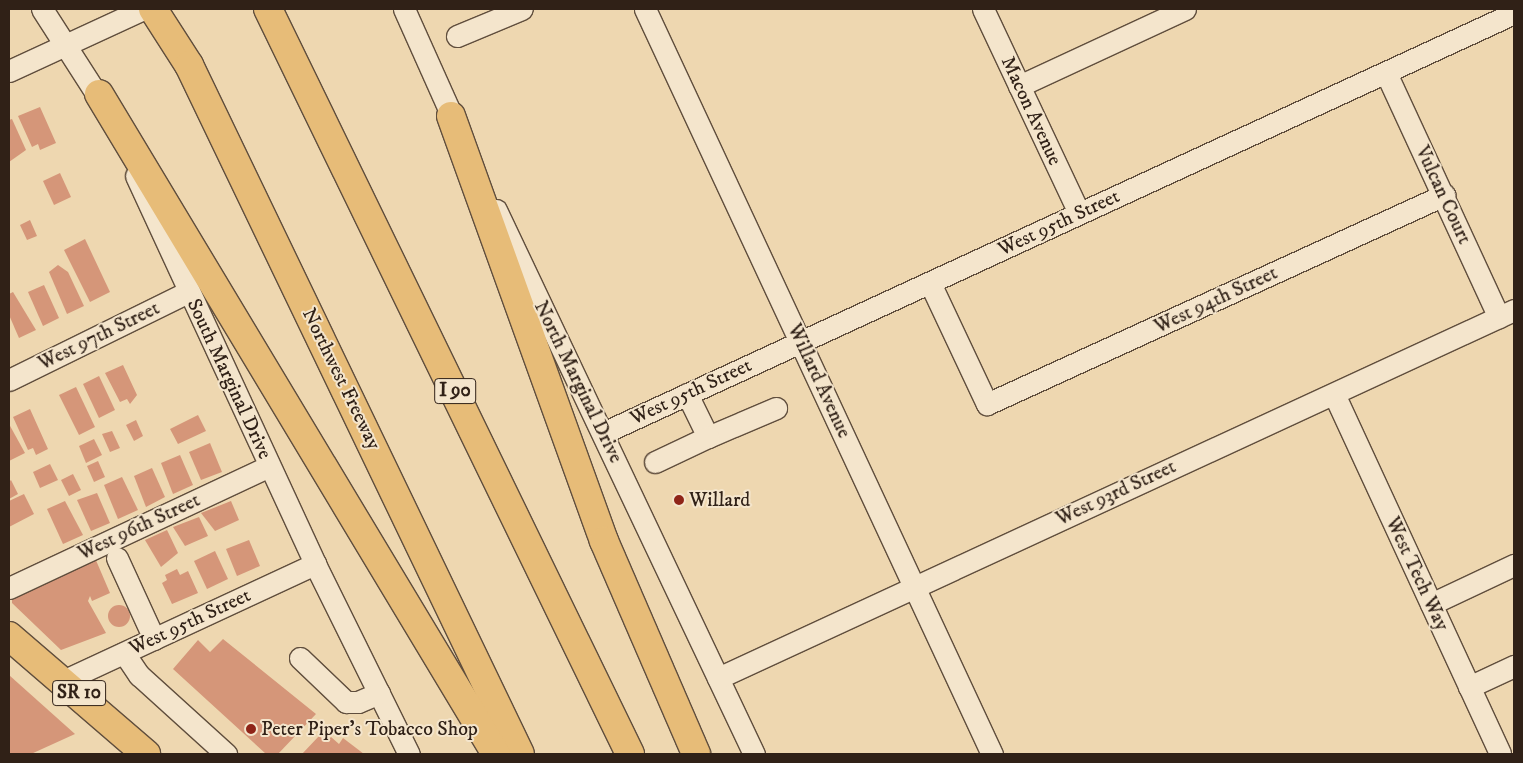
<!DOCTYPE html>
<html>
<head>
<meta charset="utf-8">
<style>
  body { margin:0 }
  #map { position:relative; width:1523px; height:763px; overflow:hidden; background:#eed7b0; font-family:"IM FELL DW Pica",serif }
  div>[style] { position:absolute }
  .building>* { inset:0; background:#d59679 }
  .round { border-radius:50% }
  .roads { filter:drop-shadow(1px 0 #604e3d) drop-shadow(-1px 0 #604e3d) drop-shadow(0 1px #604e3d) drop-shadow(0 -1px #604e3d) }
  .minor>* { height:21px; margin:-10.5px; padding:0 10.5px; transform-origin:10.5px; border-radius:10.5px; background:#f4e5cc }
  .major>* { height:28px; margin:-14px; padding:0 14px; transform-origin:14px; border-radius:14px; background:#e7bc78 }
  .highway>* { height:28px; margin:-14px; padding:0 14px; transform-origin:14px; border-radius:14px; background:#e7bc78 }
  .dots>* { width:14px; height:14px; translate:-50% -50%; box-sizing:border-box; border:2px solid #f4e5cc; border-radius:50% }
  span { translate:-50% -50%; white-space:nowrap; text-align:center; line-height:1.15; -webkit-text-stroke:4px #f4e5cc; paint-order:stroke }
  .shield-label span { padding:1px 4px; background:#f4e5cc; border:1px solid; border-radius:4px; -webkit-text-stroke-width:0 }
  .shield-label { font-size:19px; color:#302117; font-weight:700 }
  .street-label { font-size:20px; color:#302117 }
  .poi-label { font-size:20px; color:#302117 }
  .left { translate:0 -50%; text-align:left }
  .frame { position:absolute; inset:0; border:10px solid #302117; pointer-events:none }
</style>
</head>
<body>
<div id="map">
  <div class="building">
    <i style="clip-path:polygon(40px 107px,56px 143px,40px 150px,38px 144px,32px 147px,18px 116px)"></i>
    <i style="clip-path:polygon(12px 119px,26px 150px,9px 162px,9px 120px)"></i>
    <i style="clip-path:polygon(60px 173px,71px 197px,54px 205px,43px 181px)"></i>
    <i style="clip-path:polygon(30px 220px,37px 236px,27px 240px,20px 225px)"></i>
    <i style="clip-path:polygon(85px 239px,110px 292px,90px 302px,64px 250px)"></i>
    <i style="clip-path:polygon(58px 265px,68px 272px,84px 306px,67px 314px,49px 272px)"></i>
    <i style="clip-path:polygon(44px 285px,59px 318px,43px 326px,28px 292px)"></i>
    <i style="clip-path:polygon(13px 292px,36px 330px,19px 338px,9px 315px,9px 294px)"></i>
    <i style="clip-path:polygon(123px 365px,137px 395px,130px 404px,127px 399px,120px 402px,105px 373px)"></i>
    <i style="clip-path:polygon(99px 376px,115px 410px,99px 418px,83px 384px)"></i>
    <i style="clip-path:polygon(76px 387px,95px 427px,79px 435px,59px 395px)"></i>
    <i style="clip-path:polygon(30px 409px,48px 449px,36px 455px,33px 448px,28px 450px,13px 417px)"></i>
    <i style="clip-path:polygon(198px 415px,206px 431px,178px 444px,170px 429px)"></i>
    <i style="clip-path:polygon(136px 420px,143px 436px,134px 441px,126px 425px)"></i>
    <i style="clip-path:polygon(9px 424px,25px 453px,9px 461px)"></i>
    <i style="clip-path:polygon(112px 431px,120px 448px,110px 452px,102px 434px)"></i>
    <i style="clip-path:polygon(94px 439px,102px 455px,86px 463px,79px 446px)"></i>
    <i style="clip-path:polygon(210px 443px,222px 472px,201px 480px,189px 452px)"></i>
    <i style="clip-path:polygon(180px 455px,193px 485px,173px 494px,161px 463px)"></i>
    <i style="clip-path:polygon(98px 461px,105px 477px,94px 482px,87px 466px)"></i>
    <i style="clip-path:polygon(50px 464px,58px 480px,40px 488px,33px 472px)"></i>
    <i style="clip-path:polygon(152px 468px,165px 497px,146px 507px,134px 476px)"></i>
    <i style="clip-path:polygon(73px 474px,81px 490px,69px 496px,61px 480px)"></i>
    <i style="clip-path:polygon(122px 477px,138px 510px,118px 519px,104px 485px)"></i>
    <i style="clip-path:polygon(11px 480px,18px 494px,9px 499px,9px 482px)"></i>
    <i style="clip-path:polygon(97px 493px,110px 523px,91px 531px,77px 500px)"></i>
    <i style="clip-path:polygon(24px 494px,34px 514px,9px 527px,9px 501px)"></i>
    <i style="clip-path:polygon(65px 501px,83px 535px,63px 544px,47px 509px)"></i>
    <i style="clip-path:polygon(231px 501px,239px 520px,215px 531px,201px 513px)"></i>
    <i style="clip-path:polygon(199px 517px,208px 536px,185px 546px,173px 527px)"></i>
    <i style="clip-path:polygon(167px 530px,178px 553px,161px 567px,145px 540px)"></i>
    <i style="clip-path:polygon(249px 540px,260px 566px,237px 576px,226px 549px)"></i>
    <i style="clip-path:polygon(215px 551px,228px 579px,207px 589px,194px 561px)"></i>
    <i style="clip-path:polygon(95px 558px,110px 593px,92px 601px,90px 596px,88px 601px,106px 633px,61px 650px,12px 603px,12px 596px)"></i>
    <i style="clip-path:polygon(177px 569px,180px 575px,188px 571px,198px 593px,172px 604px,162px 583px,167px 580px,165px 575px)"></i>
    <i class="round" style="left:108px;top:605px;width:22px;height:22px"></i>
    <i style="clip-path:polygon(223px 639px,316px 714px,278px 754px,266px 754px,173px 669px,198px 640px,210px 652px)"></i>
    <i style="clip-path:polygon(9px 675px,75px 734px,31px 754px,9px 754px)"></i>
    <i style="clip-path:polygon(319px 736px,326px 742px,331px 737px,339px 744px,343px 738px,364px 754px,302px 754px)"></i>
  </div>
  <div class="roads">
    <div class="minor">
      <i style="left:42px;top:9px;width:117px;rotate:57.3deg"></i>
      <i style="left:404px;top:9px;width:133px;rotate:65.9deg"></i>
      <i style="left:645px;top:9px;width:822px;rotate:65.03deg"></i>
      <i style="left:983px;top:9px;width:225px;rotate:64.8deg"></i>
      <i style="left:457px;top:36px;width:70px;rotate:-22.6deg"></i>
      <i style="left:9px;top:71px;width:148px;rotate:-24.8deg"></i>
      <i style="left:1386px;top:73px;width:269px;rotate:65.2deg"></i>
      <i style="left:1019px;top:86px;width:183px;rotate:-24.9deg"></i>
      <i style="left:136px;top:176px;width:427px;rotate:65.2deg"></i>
      <i style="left:315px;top:564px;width:212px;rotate:63.7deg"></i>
      <i style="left:496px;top:210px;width:602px;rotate:64.63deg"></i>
      <i style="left:930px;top:283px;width:134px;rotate:64.8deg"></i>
      <i style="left:987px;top:404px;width:503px;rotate:-24.58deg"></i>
      <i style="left:9px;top:380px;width:199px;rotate:-26.2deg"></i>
      <i style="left:687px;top:394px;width:48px;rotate:64deg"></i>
      <i style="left:708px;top:437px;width:74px;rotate:-23.1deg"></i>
      <i style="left:1334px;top:394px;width:396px;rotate:65.2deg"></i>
      <i style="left:603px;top:433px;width:1003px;rotate:-24.75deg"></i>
      <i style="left:655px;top:462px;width:59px;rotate:-25.3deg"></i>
      <i style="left:117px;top:558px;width:89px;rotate:65.4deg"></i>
      <i style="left:9px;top:588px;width:287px;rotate:-25.1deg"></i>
      <i style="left:1431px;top:604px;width:92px;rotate:-25.2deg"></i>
      <i style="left:124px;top:653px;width:27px;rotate:56deg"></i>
      <i style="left:139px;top:675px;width:118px;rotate:42.2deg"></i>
      <i style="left:300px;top:658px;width:64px;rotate:43.7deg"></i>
      <i style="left:346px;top:702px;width:12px"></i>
      <i style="left:358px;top:702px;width:23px;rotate:-23deg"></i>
      <i style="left:718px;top:678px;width:877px;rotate:-24.81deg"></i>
      <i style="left:65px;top:680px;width:276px;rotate:-24.9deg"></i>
      <i style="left:1469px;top:687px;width:50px;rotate:-25deg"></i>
    </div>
    <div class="major">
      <i style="left:9px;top:636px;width:181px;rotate:40.7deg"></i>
    </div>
    <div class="highway">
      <i style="left:153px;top:9px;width:67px;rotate:57.3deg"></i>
      <i style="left:189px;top:65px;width:764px;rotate:64.34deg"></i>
      <i style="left:268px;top:9px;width:828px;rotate:64.08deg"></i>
      <i style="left:99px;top:94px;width:770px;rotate:58.97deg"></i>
      <i style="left:451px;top:116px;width:452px;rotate:70.2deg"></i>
      <i style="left:604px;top:541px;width:232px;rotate:66.6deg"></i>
    </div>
  </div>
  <div class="dots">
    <i style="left:679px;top:500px;background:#8f2418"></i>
    <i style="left:251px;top:729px;background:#8f2418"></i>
  </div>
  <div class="shield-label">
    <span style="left:455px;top:391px">I 90</span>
    <span style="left:79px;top:693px">SR 10</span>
  </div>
  <div class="street-label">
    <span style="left:1031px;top:111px;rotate:65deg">Macon Avenue</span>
    <span style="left:1443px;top:195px;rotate:65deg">Vulcan Court</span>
    <span style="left:1059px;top:223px;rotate:-25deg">West 95th Street</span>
    <span style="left:1216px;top:300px;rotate:-25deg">West 94th Street</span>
    <span style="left:99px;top:336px;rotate:-26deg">West 97th Street</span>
    <span style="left:229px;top:379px;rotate:65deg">South Marginal Drive</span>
    <span style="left:341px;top:379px;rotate:64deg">Northwest Freeway</span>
    <span style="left:819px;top:381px;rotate:65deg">Willard Avenue</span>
    <span style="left:578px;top:382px;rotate:64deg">North Marginal Drive</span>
    <span style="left:691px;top:392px;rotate:-25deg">West 95th Street</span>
    <span style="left:1116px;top:493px;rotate:-25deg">West 93rd Street</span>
    <span style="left:139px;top:527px;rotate:-25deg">West 96th Street</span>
    <span style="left:1417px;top:574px;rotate:65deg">West Tech Way</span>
    <span style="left:190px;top:622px;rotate:-25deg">West 95th Street</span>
  </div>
  <div class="poi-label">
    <span class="left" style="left:689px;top:500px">Willard</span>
    <span class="left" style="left:261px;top:729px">Peter Piper's Tobacco Shop</span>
  </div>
  <div class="frame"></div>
</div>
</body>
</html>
